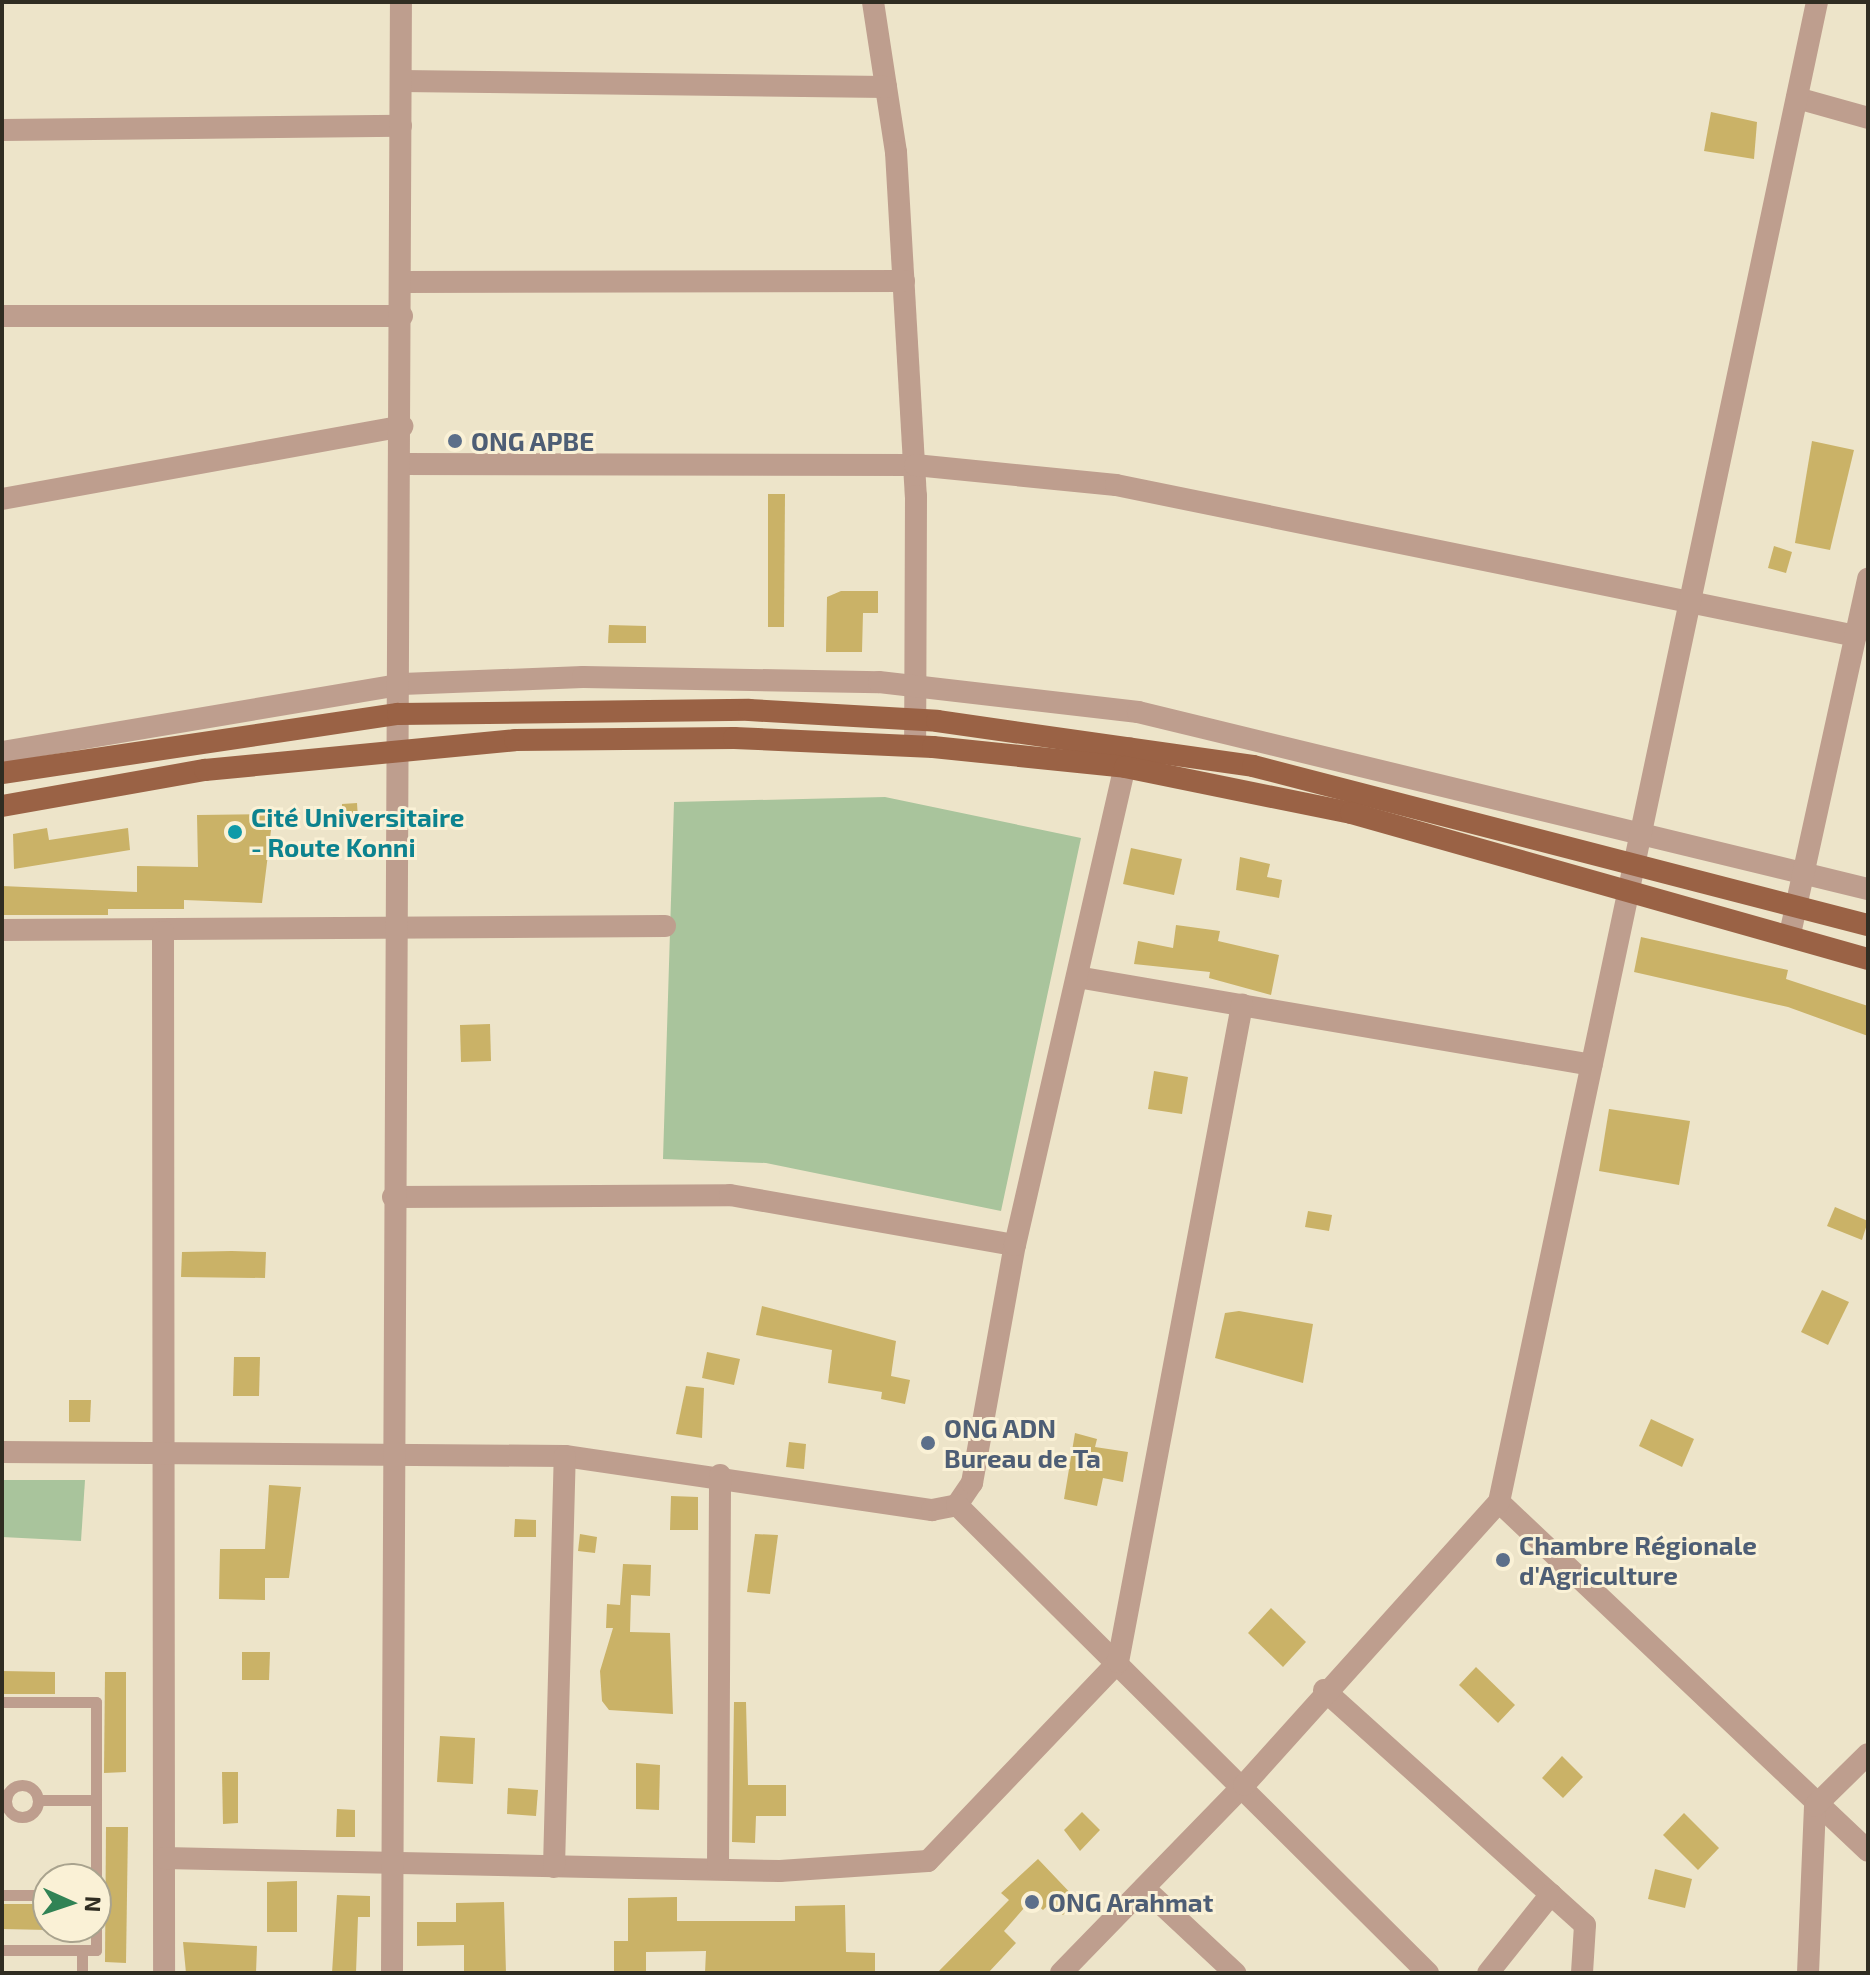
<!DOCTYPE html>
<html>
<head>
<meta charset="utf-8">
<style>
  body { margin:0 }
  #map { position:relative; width:1870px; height:1975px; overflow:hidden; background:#ede4c9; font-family:"Exo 2",sans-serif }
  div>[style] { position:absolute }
  .green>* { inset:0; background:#a9c49c }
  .building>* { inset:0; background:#cab267 }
  .service>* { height:11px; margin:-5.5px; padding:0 5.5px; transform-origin:5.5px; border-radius:5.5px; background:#be9e8e }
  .service>.ring { margin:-5.5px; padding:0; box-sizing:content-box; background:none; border:11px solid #be9e8e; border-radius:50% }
  .minor>* { height:22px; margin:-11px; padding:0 11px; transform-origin:11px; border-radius:11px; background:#be9e8e }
  .primary>* { height:22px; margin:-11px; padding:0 11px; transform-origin:11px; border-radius:11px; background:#9a6245 }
  .dots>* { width:22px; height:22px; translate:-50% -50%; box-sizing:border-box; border:4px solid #faf1d6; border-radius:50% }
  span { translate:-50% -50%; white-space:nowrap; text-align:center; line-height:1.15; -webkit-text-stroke:6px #faf1d6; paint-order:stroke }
  .service-label { font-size:26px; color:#4e5e75; font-weight:700 }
  .left { translate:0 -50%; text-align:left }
  .culture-label { font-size:26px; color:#0d838f; font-weight:700 }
  .frame { position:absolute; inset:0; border:4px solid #302d22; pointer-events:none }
  .north { position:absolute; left:32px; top:1863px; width:80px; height:80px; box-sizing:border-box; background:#faf1d6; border:2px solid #a9a38e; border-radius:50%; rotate:93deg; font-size:22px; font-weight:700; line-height:32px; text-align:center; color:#302d22 }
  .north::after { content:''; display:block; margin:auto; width:28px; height:36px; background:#318355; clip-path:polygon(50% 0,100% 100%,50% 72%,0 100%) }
</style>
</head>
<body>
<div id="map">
  <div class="green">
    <i style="clip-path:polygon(885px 797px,1081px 838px,1001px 1211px,766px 1163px,663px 1159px,674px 802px)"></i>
    <i style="clip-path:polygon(2px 1480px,85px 1480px,81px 1541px,2px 1537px)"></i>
  </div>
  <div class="building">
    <i style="clip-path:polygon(1711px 112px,1757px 122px,1754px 159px,1704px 151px)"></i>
    <i style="clip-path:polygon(1812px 441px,1854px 450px,1830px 550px,1795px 543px)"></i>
    <i style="clip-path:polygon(768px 494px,785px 494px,784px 627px,768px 627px)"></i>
    <i style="clip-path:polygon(1774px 546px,1792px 552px,1786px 573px,1768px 568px)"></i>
    <i style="clip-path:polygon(841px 591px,878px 591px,878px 613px,863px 613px,862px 652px,826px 652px,827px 597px)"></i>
    <i style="clip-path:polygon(609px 625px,646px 626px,646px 643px,608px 643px)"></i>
    <i style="clip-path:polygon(357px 803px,358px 818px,342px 820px,342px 804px)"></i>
    <i style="clip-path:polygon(273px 814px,262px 903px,184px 900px,184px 909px,108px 909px,108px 915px,2px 915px,2px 886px,137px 892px,137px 866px,198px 867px,197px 815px)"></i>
    <i style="clip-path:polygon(47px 828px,49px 840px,128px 828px,130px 850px,14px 869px,13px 834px)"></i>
    <i style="clip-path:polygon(1131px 848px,1182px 859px,1174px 895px,1123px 884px)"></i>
    <i style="clip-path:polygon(1240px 857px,1270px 864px,1267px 877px,1282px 880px,1279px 898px,1236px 890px)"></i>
    <i style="clip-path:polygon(1176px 925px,1220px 931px,1218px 941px,1279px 955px,1271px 995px,1209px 978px,1210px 972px,1134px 964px,1138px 941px,1173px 948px)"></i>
    <i style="clip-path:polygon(1641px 937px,1788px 970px,1786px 979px,1868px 1006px,1868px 1036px,1788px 1007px,1634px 972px)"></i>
    <i style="clip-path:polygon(490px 1024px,491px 1061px,461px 1062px,460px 1025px)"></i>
    <i style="clip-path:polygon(1154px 1071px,1188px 1077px,1182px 1114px,1148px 1109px)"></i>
    <i style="clip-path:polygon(1609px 1109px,1690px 1121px,1679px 1185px,1599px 1171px)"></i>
    <i style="clip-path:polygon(1835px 1207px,1868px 1221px,1862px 1240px,1827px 1226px)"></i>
    <i style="clip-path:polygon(1308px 1211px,1332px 1215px,1329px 1231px,1305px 1227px)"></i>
    <i style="clip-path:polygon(232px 1251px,266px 1252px,265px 1278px,181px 1277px,182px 1252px)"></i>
    <i style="clip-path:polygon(1822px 1290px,1849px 1302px,1828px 1345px,1801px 1332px)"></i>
    <i style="clip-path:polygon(762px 1306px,896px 1341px,891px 1376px,910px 1380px,905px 1404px,881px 1399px,882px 1392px,828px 1383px,832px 1350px,756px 1335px)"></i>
    <i style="clip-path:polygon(1239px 1311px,1313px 1324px,1303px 1383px,1215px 1358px,1225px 1313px)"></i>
    <i style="clip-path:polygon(707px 1352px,740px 1359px,734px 1385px,702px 1378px)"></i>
    <i style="clip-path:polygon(234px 1357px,260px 1357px,259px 1396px,233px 1396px)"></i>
    <i style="clip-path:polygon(686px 1386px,704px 1388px,702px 1438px,676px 1434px)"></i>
    <i style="clip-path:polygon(69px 1400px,91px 1400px,90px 1422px,69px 1422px)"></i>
    <i style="clip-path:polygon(1651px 1419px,1694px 1439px,1682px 1467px,1639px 1446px)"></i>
    <i style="clip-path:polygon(1075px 1433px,1097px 1439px,1095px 1447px,1128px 1452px,1123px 1482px,1103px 1478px,1097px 1506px,1064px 1499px)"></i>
    <i style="clip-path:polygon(789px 1442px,806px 1444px,804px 1469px,786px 1467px)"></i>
    <i style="clip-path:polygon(269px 1485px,301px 1487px,289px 1578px,265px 1578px,265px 1600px,219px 1599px,220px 1549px,265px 1549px)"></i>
    <i style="clip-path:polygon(671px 1496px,698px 1497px,698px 1530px,670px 1530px)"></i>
    <i style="clip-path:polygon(515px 1519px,536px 1520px,536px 1537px,514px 1537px)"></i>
    <i style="clip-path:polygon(580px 1534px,597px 1537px,595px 1553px,578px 1551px)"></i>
    <i style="clip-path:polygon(755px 1534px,778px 1535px,770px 1594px,747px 1592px)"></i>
    <i style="clip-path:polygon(623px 1564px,651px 1565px,650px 1596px,631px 1595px,630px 1632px,670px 1633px,673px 1714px,609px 1710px,602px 1701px,600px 1671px,613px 1628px,606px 1628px,607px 1604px,620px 1605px)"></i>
    <i style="clip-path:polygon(1271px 1608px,1306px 1642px,1283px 1667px,1248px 1633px)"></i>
    <i style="clip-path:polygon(242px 1652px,270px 1652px,269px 1680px,242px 1680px)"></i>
    <i style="clip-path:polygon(1476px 1667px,1515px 1705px,1498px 1723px,1459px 1685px)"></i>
    <i style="clip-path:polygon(2px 1671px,55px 1672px,55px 1694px,2px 1694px)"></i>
    <i style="clip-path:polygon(105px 1672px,126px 1672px,126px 1772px,104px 1773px)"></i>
    <i style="clip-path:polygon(734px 1702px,746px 1702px,748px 1785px,786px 1785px,786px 1816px,756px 1816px,755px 1843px,732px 1842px)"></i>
    <i style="clip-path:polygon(440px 1736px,475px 1738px,473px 1784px,437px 1782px)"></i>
    <i style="clip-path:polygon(1562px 1756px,1583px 1777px,1563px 1798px,1542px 1778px)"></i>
    <i style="clip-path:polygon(636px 1763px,660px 1765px,659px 1810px,636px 1809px)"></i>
    <i style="clip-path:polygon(222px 1772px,238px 1772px,238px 1823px,223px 1824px)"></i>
    <i style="clip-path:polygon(508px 1788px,538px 1790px,536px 1816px,507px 1814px)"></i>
    <i style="clip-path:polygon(337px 1809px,355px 1810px,355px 1837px,336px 1837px)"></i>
    <i style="clip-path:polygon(1082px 1812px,1100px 1830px,1080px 1851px,1064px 1830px)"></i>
    <i style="clip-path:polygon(1684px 1813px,1719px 1848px,1698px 1870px,1663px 1835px)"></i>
    <i style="clip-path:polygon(106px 1827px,128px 1827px,126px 1963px,105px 1962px)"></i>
    <i style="clip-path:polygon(1038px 1859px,1077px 1900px,1063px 1915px,1050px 1903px,1043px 1910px,1031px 1900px,1004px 1931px,1016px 1943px,988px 1973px,937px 1973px,1009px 1900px,1001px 1893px)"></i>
    <i style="clip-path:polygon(1655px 1869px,1692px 1879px,1685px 1908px,1648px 1899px)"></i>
    <i style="clip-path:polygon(297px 1881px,297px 1932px,267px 1932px,267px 1882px)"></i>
    <i style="clip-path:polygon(337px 1895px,370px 1896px,370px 1917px,358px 1917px,356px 1973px,332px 1973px)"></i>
    <i style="clip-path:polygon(677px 1897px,677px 1921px,795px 1921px,795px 1906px,845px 1905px,846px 1952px,875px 1953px,875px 1973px,705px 1973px,706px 1951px,646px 1952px,646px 1973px,614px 1973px,614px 1941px,628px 1941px,628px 1898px)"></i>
    <i style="clip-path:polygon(504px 1902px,506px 1973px,464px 1973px,464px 1945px,417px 1946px,417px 1922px,456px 1922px,456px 1903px)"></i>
    <i style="clip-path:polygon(2px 1904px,48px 1904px,48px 1930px,2px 1929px)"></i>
    <i style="clip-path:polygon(183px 1942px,257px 1946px,256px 1973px,186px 1973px)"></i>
  </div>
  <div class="service">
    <i style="left:2px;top:1702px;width:94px"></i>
    <i style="left:96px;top:1702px;width:248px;rotate:90deg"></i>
    <i style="left:96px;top:1950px;width:94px;rotate:180deg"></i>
    <i class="ring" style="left:6px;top:1785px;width:21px;height:21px"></i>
    <i style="left:38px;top:1800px;width:58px"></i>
    <i style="left:2px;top:1895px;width:46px"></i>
    <i style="left:82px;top:1973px;width:23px;rotate:-90deg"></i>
  </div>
  <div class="minor">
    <i style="left:873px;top:2px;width:152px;rotate:81.3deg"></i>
    <i style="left:896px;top:152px;width:345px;rotate:86.7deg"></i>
    <i style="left:916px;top:496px;width:250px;rotate:90.2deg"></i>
    <i style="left:401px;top:81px;width:485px;rotate:0.7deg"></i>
    <i style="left:1797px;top:98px;width:74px;rotate:15.7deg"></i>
    <i style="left:2px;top:130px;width:399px;rotate:-0.6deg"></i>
    <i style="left:401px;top:282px;width:503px;rotate:-0.11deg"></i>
    <i style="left:2px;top:316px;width:400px"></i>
    <i style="left:402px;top:464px;width:513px;rotate:0.11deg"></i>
    <i style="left:915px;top:465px;width:202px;rotate:5.7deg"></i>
    <i style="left:1116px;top:485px;width:755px;rotate:11.53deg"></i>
    <i style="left:2px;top:499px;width:407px;rotate:-10.3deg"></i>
    <i style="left:2px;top:752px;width:406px;rotate:-9.6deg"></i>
    <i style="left:402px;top:684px;width:181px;rotate:-2.2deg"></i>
    <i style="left:583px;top:677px;width:296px;rotate:1deg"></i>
    <i style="left:879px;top:682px;width:261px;rotate:6.6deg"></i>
    <i style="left:1138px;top:712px;width:751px;rotate:13.63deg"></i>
    <i style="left:2px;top:930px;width:663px;rotate:-0.35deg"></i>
    <i style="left:163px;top:932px;width:1041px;rotate:89.94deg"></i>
    <i style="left:1790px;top:934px;width:364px;rotate:-77.6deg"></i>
    <i style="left:1077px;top:977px;width:522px;rotate:9.7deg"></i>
    <i style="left:393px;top:1197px;width:337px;rotate:-0.3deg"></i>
    <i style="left:730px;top:1195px;width:289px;rotate:10deg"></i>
    <i style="left:2px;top:1452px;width:563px;rotate:0.41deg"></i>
    <i style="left:565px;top:1456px;width:371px;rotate:8.4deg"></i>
    <i style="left:932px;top:1510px;width:25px;rotate:-11deg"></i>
    <i style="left:957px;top:1505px;width:27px;rotate:-56deg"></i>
    <i style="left:972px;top:1483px;width:242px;rotate:-79.8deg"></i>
    <i style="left:1015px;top:1245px;width:510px;rotate:-77.08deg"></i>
    <i style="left:1499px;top:1502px;width:508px;rotate:43.4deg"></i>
    <i style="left:957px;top:1505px;width:664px;rotate:44.82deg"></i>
    <i style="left:1324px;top:1690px;width:351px;rotate:42deg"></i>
    <i style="left:1585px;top:1925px;width:48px;rotate:93.6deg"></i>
    <i style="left:164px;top:1858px;width:616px;rotate:1.21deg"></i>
    <i style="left:780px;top:1871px;width:148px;rotate:-3.9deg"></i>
    <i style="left:928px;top:1861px;width:275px;rotate:-46.3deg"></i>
    <i style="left:1118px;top:1662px;width:669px;rotate:-79.31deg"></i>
    <i style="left:554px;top:1867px;width:411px;rotate:-88.5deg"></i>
    <i style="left:718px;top:1869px;width:394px;rotate:-89.7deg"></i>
    <i style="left:1144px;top:1888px;width:125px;rotate:43deg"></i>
    <i style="left:392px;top:1973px;width:1971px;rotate:-89.74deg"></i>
    <i style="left:1061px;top:1973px;width:262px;rotate:-45.8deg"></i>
    <i style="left:1244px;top:1785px;width:381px;rotate:-48deg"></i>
    <i style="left:1499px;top:1502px;width:1533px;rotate:-78.03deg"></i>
    <i style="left:1488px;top:1973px;width:101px;rotate:-51.4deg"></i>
    <i style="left:1808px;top:1973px;width:167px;rotate:-87.6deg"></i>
    <i style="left:1815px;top:1806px;width:74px;rotate:-44.5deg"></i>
  </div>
  <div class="primary">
    <i style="left:2px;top:773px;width:400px;rotate:-8.5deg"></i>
    <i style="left:398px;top:714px;width:351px;rotate:-0.7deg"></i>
    <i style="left:749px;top:710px;width:188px;rotate:3.3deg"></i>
    <i style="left:937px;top:721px;width:319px;rotate:8.1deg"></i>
    <i style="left:1253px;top:766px;width:635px;rotate:14.5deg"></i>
    <i style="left:2px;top:806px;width:206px;rotate:-10.1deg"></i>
    <i style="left:205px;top:770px;width:311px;rotate:-5.5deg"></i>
    <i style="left:515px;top:740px;width:219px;rotate:-0.5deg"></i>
    <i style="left:734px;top:738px;width:199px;rotate:2.6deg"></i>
    <i style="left:933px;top:747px;width:193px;rotate:5.9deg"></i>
    <i style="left:1125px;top:767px;width:231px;rotate:11.5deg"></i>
    <i style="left:1351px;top:813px;width:537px;rotate:15.77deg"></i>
  </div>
  <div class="dots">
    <i style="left:455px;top:441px;background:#5c6f8a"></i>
    <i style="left:235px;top:832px;background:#0f9aa8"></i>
    <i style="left:928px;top:1443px;background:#5c6f8a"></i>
    <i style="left:1503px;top:1560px;background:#5c6f8a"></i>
    <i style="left:1032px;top:1902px;background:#5c6f8a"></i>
  </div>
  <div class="service-label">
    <span class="left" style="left:471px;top:441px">ONG APBE</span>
    <span class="left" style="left:944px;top:1443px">ONG ADN<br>Bureau de Ta</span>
    <span class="left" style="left:1519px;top:1560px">Chambre Régionale<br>d'Agriculture</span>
    <span class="left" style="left:1048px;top:1902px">ONG Arahmat</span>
  </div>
  <div class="culture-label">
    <span class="left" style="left:251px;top:832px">Cité Universitaire<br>- Route Konni</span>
  </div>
  <div class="frame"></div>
  <div class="north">N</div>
</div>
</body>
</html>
